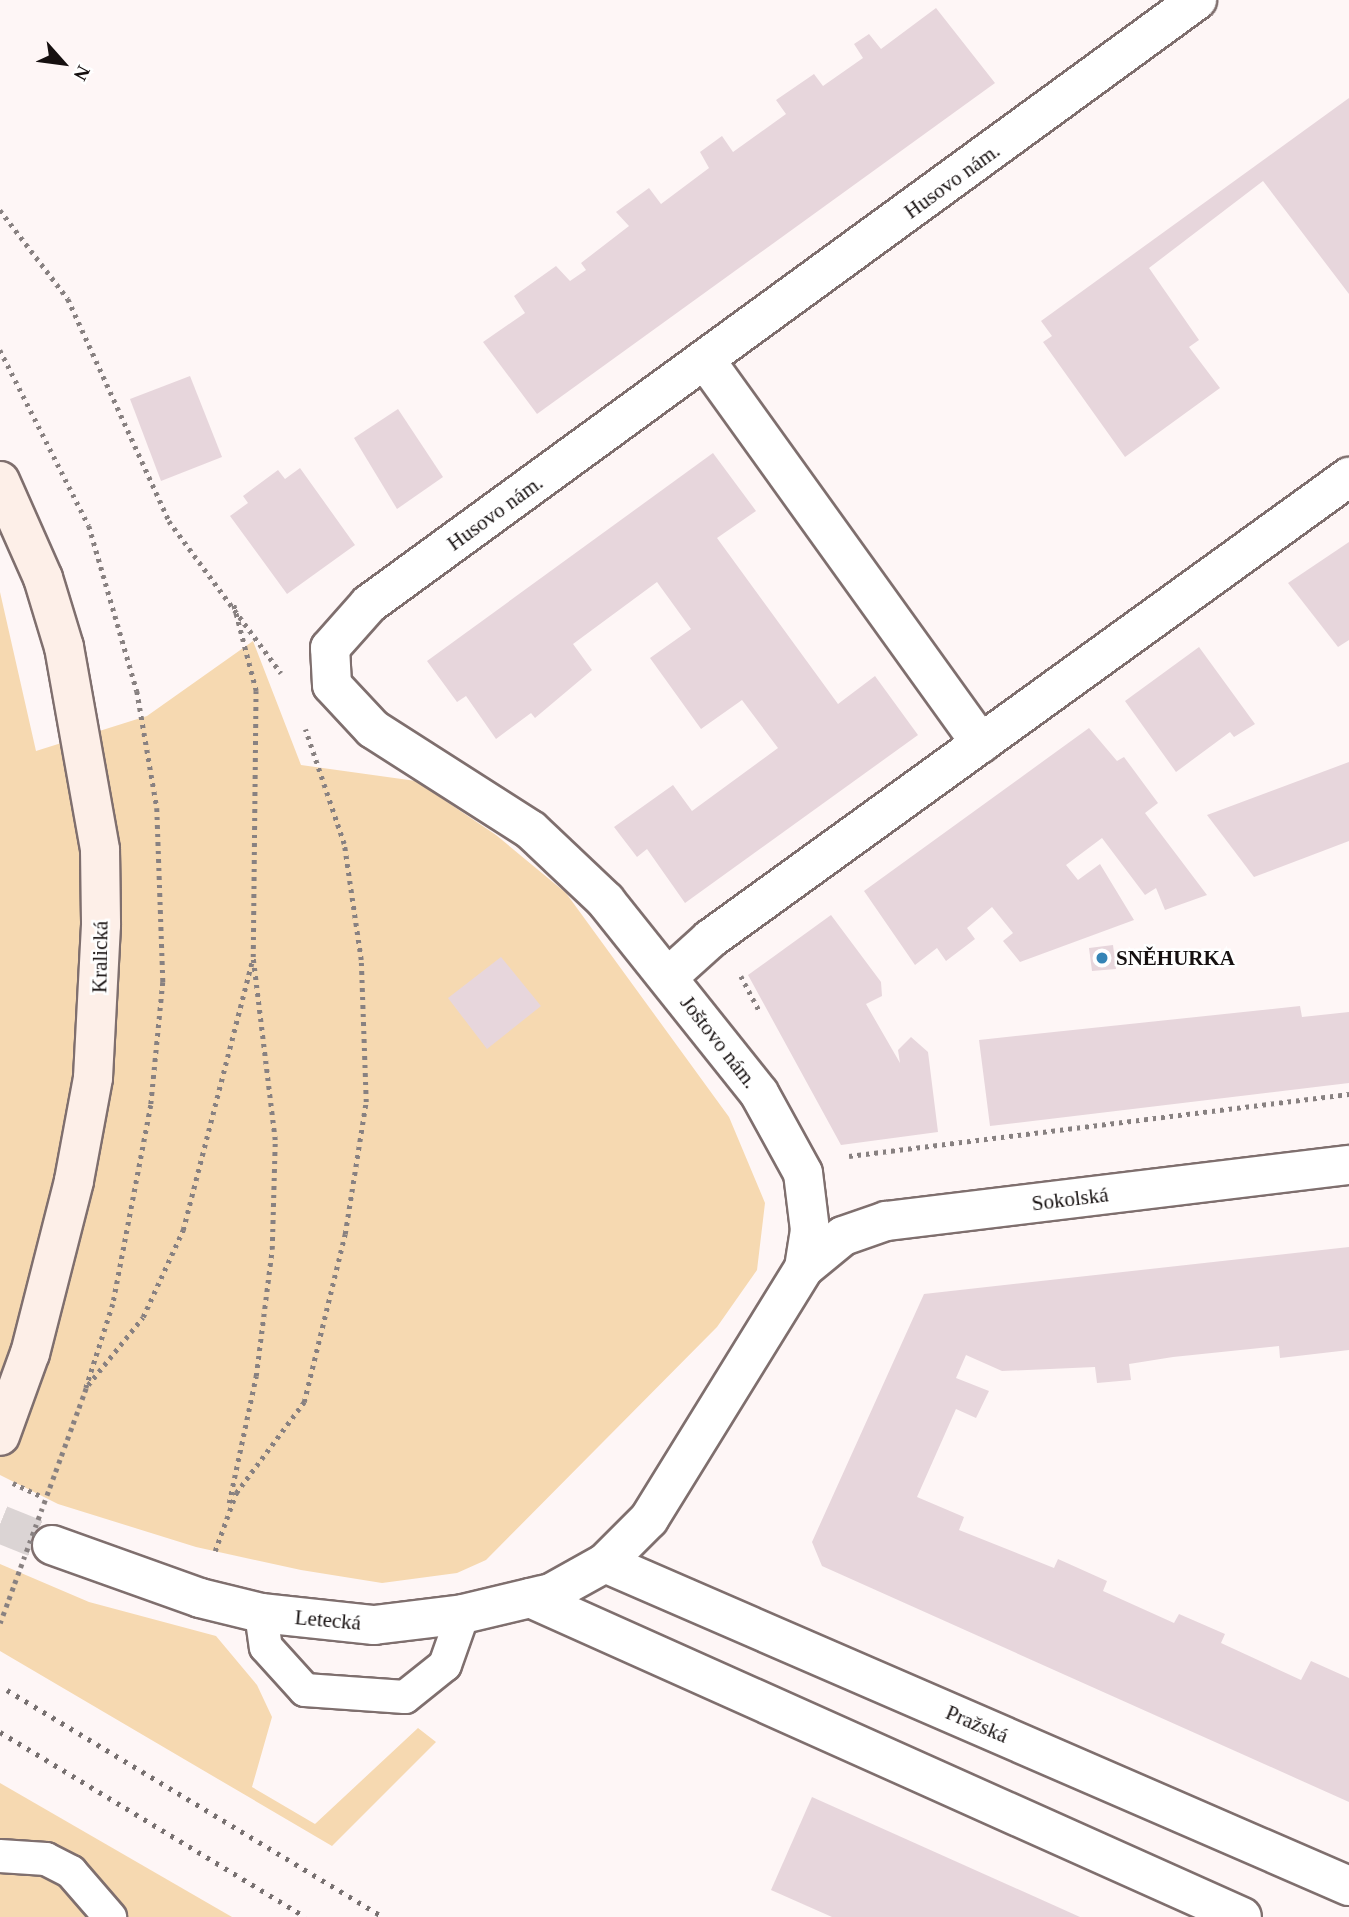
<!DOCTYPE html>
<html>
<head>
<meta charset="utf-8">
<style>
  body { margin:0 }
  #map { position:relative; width:1349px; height:1917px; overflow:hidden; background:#fef6f6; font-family:Georgia,serif }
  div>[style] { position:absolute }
  .green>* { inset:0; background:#f6d9b1 }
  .building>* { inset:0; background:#e7d6dc }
  .minor-tunnel>* { height:38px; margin-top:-19px; transform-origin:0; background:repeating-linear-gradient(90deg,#dbd4d4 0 38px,transparent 0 57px) }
  .path>* { height:4.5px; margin-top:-2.25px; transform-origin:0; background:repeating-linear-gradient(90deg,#888181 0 3.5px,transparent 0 8.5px) }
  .roads { filter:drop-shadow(2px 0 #7f6f6e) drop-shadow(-2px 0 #7f6f6e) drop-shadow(0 2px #7f6f6e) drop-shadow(0 -2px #7f6f6e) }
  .service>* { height:32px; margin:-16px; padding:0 16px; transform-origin:16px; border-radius:16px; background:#fff }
  .minor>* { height:38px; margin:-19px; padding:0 19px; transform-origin:19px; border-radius:19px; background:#fff }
  .secondary>* { height:38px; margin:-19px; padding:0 19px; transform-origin:19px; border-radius:19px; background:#fdefe8 }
  .rail>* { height:5px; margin-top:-2.5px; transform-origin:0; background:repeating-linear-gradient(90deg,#777070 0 3.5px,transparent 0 10.5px) }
  .path-bridge>* { height:4.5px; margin-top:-2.25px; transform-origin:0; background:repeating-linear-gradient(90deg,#888181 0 3.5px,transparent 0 8.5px) }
  .dots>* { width:19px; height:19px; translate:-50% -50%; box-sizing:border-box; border:4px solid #fff; border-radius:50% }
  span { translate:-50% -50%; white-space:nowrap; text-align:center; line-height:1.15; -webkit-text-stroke:5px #fff; paint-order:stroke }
  .street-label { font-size:21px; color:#161010 }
  .poi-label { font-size:21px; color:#161010; font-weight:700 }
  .left { translate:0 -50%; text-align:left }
  .north { position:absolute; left:28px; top:28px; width:70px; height:70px; -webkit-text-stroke:5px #fff; paint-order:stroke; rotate:118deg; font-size:19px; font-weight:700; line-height:28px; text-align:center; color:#161010 }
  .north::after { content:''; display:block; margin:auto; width:24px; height:32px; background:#161010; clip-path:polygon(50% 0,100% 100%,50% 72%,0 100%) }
</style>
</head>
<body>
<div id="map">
  <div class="green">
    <i style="clip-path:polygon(0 592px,36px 751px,147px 716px,253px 641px,301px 765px,416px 781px,496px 835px,566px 893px,729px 1117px,765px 1203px,757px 1270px,717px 1327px,486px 1560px,457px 1573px,382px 1583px,301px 1570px,196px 1547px,58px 1504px,0 1475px)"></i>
    <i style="clip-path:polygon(0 1564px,89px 1602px,216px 1636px,257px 1685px,272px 1717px,252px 1787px,315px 1824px,418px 1728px,436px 1742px,332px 1846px,0 1651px)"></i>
    <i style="clip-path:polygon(0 1783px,232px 1917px,0 1917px)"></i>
  </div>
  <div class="building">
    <i style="clip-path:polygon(936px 8px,995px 83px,537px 414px,483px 342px,525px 313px,514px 296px,556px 266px,570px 281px,586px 270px,581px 263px,629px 226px,616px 212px,649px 188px,661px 204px,709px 168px,700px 152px,722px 136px,733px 152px,786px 114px,776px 100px,814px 74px,823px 86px,863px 58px,854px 44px,869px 34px,881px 49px)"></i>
    <i style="clip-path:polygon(1349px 98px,1349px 294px,1263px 181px,1149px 268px,1199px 340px,1189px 347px,1220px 388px,1125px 457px,1043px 342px,1052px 336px,1041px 321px)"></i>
    <i style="clip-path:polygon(190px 376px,222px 457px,161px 481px,130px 399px)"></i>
    <i style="clip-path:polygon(398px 409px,443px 477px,397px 509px,354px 438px)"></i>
    <i style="clip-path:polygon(713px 453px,756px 511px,717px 538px,838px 704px,875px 676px,918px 735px,685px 903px,647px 849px,637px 857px,614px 827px,673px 785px,692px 811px,778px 748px,742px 700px,701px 729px,650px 658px,691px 629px,657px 582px,573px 644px,592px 670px,535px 718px,531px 713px,496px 739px,466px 696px,457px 702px,427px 661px)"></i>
    <i style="clip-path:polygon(300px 468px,355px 545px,287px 594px,230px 516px,248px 503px,243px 496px,278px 470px,285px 479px)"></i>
    <i style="clip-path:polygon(1349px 542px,1349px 640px,1338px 647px,1288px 583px)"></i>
    <i style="clip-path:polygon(1199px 647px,1255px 724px,1234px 737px,1230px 732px,1176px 772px,1125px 701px)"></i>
    <i style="clip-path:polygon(1089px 728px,1117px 761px,1124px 757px,1158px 803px,1145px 813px,1207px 895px,1165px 910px,1156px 888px,1145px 895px,1102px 838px,1066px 865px,1078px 880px,1100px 864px,1134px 920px,1020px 962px,1003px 941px,1013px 933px,992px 907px,967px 928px,975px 939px,946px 961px,937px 948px,915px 965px,864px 891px)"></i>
    <i style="clip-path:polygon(1349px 762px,1349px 841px,1254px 877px,1207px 815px)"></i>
    <i style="clip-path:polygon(831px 915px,881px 982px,882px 996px,866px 1004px,900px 1063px,898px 1050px,911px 1037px,928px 1052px,938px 1132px,841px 1145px,748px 975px)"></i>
    <i style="clip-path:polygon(1113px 945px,1116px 969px,1092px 971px,1089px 948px)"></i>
    <i style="clip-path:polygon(501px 957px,541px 1006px,487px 1049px,448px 998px)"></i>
    <i style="clip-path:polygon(1300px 1006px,1302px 1017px,1349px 1012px,1349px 1083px,990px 1126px,979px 1040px)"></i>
    <i style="clip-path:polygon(1349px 1247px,1349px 1350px,1280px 1358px,1279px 1346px,1173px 1357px,1129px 1364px,1131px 1380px,1097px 1383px,1095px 1367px,1002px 1371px,966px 1355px,956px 1378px,989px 1391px,976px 1418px,956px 1409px,917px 1497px,964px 1517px,959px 1530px,1054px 1568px,1058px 1559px,1107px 1581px,1103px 1591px,1174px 1623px,1179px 1614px,1225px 1634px,1221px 1643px,1301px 1680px,1311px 1661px,1349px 1678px,1349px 1802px,822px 1566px,812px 1542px,924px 1294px)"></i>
    <i style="clip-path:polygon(812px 1797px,1080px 1917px,832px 1917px,771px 1890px)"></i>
  </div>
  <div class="minor-tunnel">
    <i style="left:0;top:1524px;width:56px;rotate:22deg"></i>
  </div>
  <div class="path">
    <i style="left:0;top:210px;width:112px;rotate:52.6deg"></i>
    <i style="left:68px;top:299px;width:244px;rotate:65.5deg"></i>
    <i style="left:169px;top:521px;width:189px;rotate:53.6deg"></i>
    <i style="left:0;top:350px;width:197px;rotate:63.2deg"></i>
    <i style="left:89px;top:526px;width:172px;rotate:73.8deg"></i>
    <i style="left:137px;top:691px;width:119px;rotate:80.3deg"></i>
    <i style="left:157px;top:808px;width:174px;rotate:88deg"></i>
    <i style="left:163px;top:982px;width:124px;rotate:95.6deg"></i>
    <i style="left:151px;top:1105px;width:203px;rotate:100.8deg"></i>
    <i style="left:113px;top:1304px;width:88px;rotate:107.8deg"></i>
    <i style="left:741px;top:976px;width:41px;rotate:62.2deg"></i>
    <i style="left:849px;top:1156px;width:504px;rotate:-7.07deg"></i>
    <i style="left:88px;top:1385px;width:87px;rotate:-51deg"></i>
    <i style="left:143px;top:1317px;width:96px;rotate:-65.3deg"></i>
    <i style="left:183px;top:1230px;width:277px;rotate:-75.6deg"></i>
    <i style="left:13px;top:1483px;width:33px;rotate:25deg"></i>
    <i style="left:229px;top:1503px;width:130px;rotate:-78deg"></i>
    <i style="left:256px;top:1376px;width:128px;rotate:-82.8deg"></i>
    <i style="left:272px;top:1249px;width:109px;rotate:-88.4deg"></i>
    <i style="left:275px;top:1140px;width:184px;rotate:-96.9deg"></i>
    <i style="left:253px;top:957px;width:266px;rotate:-89.4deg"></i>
    <i style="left:256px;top:691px;width:91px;rotate:-104.6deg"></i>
    <i style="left:215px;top:1551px;width:62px;rotate:-70.1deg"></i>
    <i style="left:236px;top:1493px;width:114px;rotate:-53.2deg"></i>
    <i style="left:304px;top:1402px;width:173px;rotate:-76.3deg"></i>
    <i style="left:345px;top:1234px;width:134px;rotate:-81deg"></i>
    <i style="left:366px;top:1102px;width:142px;rotate:-92deg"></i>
    <i style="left:361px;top:960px;width:117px;rotate:-98.3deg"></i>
    <i style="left:344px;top:844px;width:121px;rotate:-108.7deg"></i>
  </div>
  <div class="roads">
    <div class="service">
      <i style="left:261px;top:1613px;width:34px;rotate:82deg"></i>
      <i style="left:266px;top:1647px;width:58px;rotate:47.8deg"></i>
      <i style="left:305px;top:1690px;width:100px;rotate:4deg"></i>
      <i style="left:405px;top:1697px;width:51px;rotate:-38.7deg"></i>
      <i style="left:445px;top:1665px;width:54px;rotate:-70.6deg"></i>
      <i style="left:0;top:1856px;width:46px;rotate:3.7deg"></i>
      <i style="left:46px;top:1859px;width:28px;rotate:27deg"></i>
      <i style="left:71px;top:1872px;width:60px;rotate:49.1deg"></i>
    </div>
    <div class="minor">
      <i style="left:706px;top:361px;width:471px;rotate:54.3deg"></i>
      <i style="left:668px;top:977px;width:57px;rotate:-42.1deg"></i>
      <i style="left:710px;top:939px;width:789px;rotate:-35.87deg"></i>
      <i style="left:804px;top:1268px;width:50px;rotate:-39.4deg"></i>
      <i style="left:843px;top:1236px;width:46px;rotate:-19.2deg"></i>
      <i style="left:886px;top:1221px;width:466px;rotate:-6.9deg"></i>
      <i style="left:52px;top:1545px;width:157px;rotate:19.7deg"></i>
      <i style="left:200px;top:1598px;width:63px;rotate:13.8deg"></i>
      <i style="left:261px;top:1613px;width:114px;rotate:6.1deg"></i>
      <i style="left:374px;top:1625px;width:90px;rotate:-7deg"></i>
      <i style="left:463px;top:1614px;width:90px;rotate:-13.4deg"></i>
      <i style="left:551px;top:1593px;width:62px;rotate:-29.1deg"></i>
      <i style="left:605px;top:1563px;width:62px;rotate:-45deg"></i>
      <i style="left:649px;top:1519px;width:295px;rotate:-58.3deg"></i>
      <i style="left:804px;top:1268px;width:38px;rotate:-81deg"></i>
      <i style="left:810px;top:1230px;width:57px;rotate:-97deg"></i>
      <i style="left:803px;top:1173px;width:91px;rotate:-118.8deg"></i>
      <i style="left:759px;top:1093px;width:246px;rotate:-128.6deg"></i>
      <i style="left:606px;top:901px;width:103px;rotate:-136.6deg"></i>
      <i style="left:531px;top:830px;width:188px;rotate:-147.4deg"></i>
      <i style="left:373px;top:729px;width:60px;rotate:-133deg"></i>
      <i style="left:332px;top:685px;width:37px;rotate:-93deg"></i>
      <i style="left:330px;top:648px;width:59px;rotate:-48.4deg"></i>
      <i style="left:369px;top:604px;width:1025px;rotate:-36.11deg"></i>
      <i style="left:605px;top:1563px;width:811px;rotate:23.47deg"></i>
      <i style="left:530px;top:1598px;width:780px;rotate:24.13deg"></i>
    </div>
    <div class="secondary">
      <i style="left:0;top:481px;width:106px;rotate:66.1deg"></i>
      <i style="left:43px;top:578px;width:72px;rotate:73.1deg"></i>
      <i style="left:64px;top:647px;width:206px;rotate:79.9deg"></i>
      <i style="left:100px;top:850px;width:75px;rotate:89.2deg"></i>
      <i style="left:101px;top:925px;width:153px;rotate:93deg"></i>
      <i style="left:93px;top:1078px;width:105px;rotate:100.5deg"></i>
      <i style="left:74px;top:1181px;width:178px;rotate:104.3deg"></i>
      <i style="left:30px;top:1353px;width:88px;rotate:109.9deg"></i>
    </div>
  </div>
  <div class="rail">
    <i style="left:7px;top:1690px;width:440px;rotate:31.1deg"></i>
    <i style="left:0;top:1732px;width:357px;rotate:31.2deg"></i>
  </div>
  <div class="path-bridge">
    <i style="left:0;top:1623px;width:250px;rotate:-69.9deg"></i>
  </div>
  <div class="dots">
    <i style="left:1102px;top:958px;background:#3584b6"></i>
  </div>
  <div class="street-label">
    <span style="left:952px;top:181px;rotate:-36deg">Husovo nám.</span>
    <span style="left:495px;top:513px;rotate:-36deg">Husovo nám.</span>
    <span style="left:100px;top:957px;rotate:-89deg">Kralická</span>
    <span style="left:719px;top:1042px;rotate:52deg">Joštovo nám.</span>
    <span style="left:1070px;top:1199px;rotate:-7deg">Sokolská</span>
    <span style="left:328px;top:1620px;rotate:5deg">Letecká</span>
    <span style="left:977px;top:1724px;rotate:23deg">Pražská</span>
  </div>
  <div class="poi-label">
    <span class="left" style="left:1116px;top:958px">SNĚHURKA</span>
  </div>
  <div class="north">N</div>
</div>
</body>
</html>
